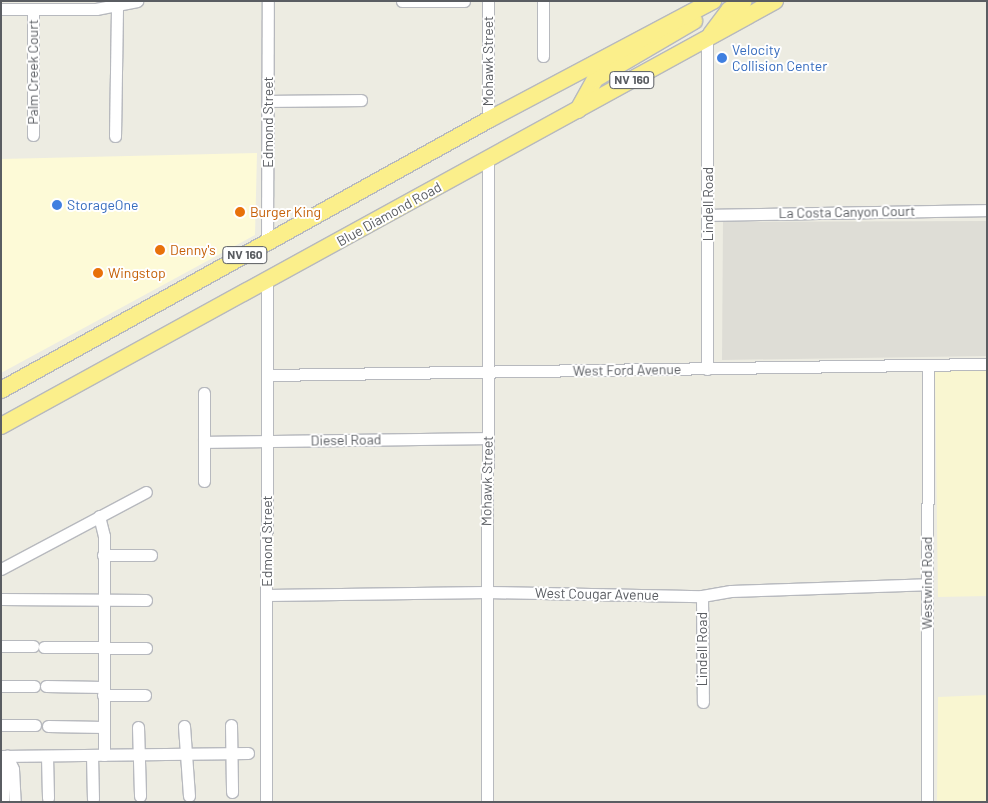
<!DOCTYPE html>
<html>
<head>
<meta charset="utf-8">
<style>
  body { margin:0 }
  #map { position:relative; width:988px; height:803px; overflow:hidden; background:#edece2; font-family:Barlow,sans-serif }
  div>[style] { position:absolute }
  .commercial>* { inset:0; background:#fdfad7 }
  .industrial>* { inset:0; background:#deddd6 }
  .sand>* { inset:0; background:#f9f6d1 }
  .roads { filter:drop-shadow(1px 0 #b7b9be) drop-shadow(-1px 0 #b7b9be) drop-shadow(0 1px #b7b9be) drop-shadow(0 -1px #b7b9be) }
  .minor>* { height:11px; margin:-5.5px; padding:0 5.5px; transform-origin:5.5px; border-radius:5.5px; background:#fff }
  .highway>* { height:16px; margin:-8px; padding:0 8px; transform-origin:8px; border-radius:8px; background:#fbef8b }
  .dots>* { width:14px; height:14px; translate:-50% -50%; box-sizing:border-box; border:2px solid #fff; border-radius:50% }
  span { translate:-50% -50%; white-space:nowrap; text-align:center; line-height:1.15; -webkit-text-stroke:4px #fff; paint-order:stroke }
  .shield-label span { padding:1px 4px; background:#fff; border:1px solid; border-radius:4px; -webkit-text-stroke-width:0 }
  .shield-label { font-size:12px; color:#5a5d62; font-weight:700 }
  .shop-label { font-size:14px; color:#366cbe }
  .left { translate:0 -50%; text-align:left }
  .street-label { font-size:14px; color:#5a5d62 }
  .food-label { font-size:14px; color:#c56008 }
  .frame { position:absolute; inset:0; border:2px solid #5a5d62; pointer-events:none }
</style>
</head>
<body>
<div id="map">
  <div class="commercial">
    <i style="clip-path:polygon(257px 153px,255px 235px,1px 373px,1px 159px)"></i>
  </div>
  <div class="industrial">
    <i style="clip-path:polygon(987px 221px,987px 356px,722px 360px,723px 222px)"></i>
  </div>
  <div class="sand">
    <i style="clip-path:polygon(935px 371px,987px 371px,987px 596px,938px 597px)"></i>
    <i style="clip-path:polygon(987px 695px,987px 802px,937px 802px,938px 697px)"></i>
  </div>
  <div class="roads">
    <div class="minor">
      <i style="left:402px;top:1px;width:62px"></i>
      <i style="left:543px;top:1px;width:55px;rotate:90deg"></i>
      <i style="left:1px;top:9px;width:95px"></i>
      <i style="left:96px;top:9px;width:42px;rotate:-11deg"></i>
      <i style="left:33px;top:9px;width:126px;rotate:90deg"></i>
      <i style="left:707px;top:39px;width:330px;rotate:90deg"></i>
      <i style="left:268px;top:101px;width:93px;rotate:-0.6deg"></i>
      <i style="left:488px;top:120px;width:119px;rotate:-90deg"></i>
      <i style="left:115px;top:136px;width:131px;rotate:-89.1deg"></i>
      <i style="left:708px;top:215px;width:279px;rotate:-1deg"></i>
      <i style="left:267px;top:243px;width:242px;rotate:-89.8deg"></i>
      <i style="left:267px;top:375px;width:720px;rotate:-0.88deg"></i>
      <i style="left:204px;top:393px;width:88px;rotate:90deg"></i>
      <i style="left:204px;top:442px;width:284px;rotate:-0.8deg"></i>
      <i style="left:99px;top:516px;width:21px;rotate:76deg"></i>
      <i style="left:104px;top:536px;width:219px;rotate:90deg"></i>
      <i style="left:103px;top:555px;width:48px"></i>
      <i style="left:1px;top:569px;width:164px;rotate:-28deg"></i>
      <i style="left:267px;top:595px;width:220px;rotate:-0.8deg"></i>
      <i style="left:487px;top:592px;width:215px;rotate:1.1deg"></i>
      <i style="left:702px;top:596px;width:29px;rotate:-10deg"></i>
      <i style="left:731px;top:591px;width:196px;rotate:-2deg"></i>
      <i style="left:702px;top:596px;width:106px;rotate:89.5deg"></i>
      <i style="left:1px;top:599px;width:145px;rotate:0.4deg"></i>
      <i style="left:1px;top:646px;width:32px"></i>
      <i style="left:44px;top:647px;width:59px"></i>
      <i style="left:103px;top:648px;width:43px"></i>
      <i style="left:1px;top:686px;width:33px"></i>
      <i style="left:46px;top:686px;width:57px;rotate:1deg"></i>
      <i style="left:103px;top:695px;width:42px"></i>
      <i style="left:1px;top:725px;width:34px"></i>
      <i style="left:231px;top:725px;width:67px;rotate:89.1deg"></i>
      <i style="left:48px;top:726px;width:56px;rotate:1deg"></i>
      <i style="left:184px;top:726px;width:70px;rotate:85.9deg"></i>
      <i style="left:138px;top:727px;width:69px;rotate:88.3deg"></i>
      <i style="left:92px;top:755px;width:44px;rotate:88.7deg"></i>
      <i style="left:1px;top:756px;width:247px;rotate:-0.7deg"></i>
      <i style="left:7px;top:756px;width:14px;rotate:65deg"></i>
      <i style="left:13px;top:769px;width:33px;rotate:87deg"></i>
      <i style="left:47px;top:756px;width:42px;rotate:88.6deg"></i>
      <i style="left:3px;top:802px;width:32px;rotate:-90deg"></i>
      <i style="left:3px;top:770px;width:15px;rotate:-74deg"></i>
      <i style="left:266px;top:802px;width:521px;rotate:-89.89deg"></i>
      <i style="left:487px;top:802px;width:643px;rotate:-89.91deg"></i>
      <i style="left:927px;top:802px;width:437px;rotate:-89.9deg"></i>
    </div>
    <div class="highway">
      <i style="left:711px;top:34px;width:30px;rotate:-53deg"></i>
      <i style="left:729px;top:10px;width:17px;rotate:-31deg"></i>
      <i style="left:578px;top:110px;width:35px;rotate:-61deg"></i>
      <i style="left:595px;top:79px;width:115px;rotate:-30.4deg"></i>
      <i style="left:1px;top:390px;width:557px;rotate:-29deg"></i>
      <i style="left:488px;top:120px;width:255px;rotate:-27.9deg"></i>
      <i style="left:1px;top:426px;width:883px;rotate:-28.77deg"></i>
    </div>
  </div>
  <div class="dots">
    <i style="left:722px;top:58px;background:#3f7fe0"></i>
    <i style="left:57px;top:205px;background:#3f7fe0"></i>
    <i style="left:240px;top:212px;background:#e8710a"></i>
    <i style="left:160px;top:250px;background:#e8710a"></i>
    <i style="left:98px;top:273px;background:#e8710a"></i>
  </div>
  <div class="shield-label">
    <span style="left:632px;top:80px">NV 160</span>
    <span style="left:245px;top:255px">NV 160</span>
  </div>
  <div class="shop-label">
    <span class="left" style="left:732px;top:58px">Velocity<br>Collision Center</span>
    <span class="left" style="left:67px;top:205px">StorageOne</span>
  </div>
  <div class="street-label">
    <span style="left:488px;top:61px;rotate:-90deg">Mohawk Street</span>
    <span style="left:33px;top:72px;rotate:-90deg">Palm Creek Court</span>
    <span style="left:268px;top:122px;rotate:-90deg">Edmond Street</span>
    <span style="left:708px;top:204px;rotate:-90deg">Lindell Road</span>
    <span style="left:847px;top:212px;rotate:-1deg">La Costa Canyon Court</span>
    <span style="left:389px;top:214px;rotate:-29deg">Blue Diamond Road</span>
    <span style="left:627px;top:370px;rotate:-1deg">West Ford Avenue</span>
    <span style="left:346px;top:440px;rotate:-1deg">Diesel Road</span>
    <span style="left:487px;top:481px;rotate:-89deg">Mohawk Street</span>
    <span style="left:267px;top:541px;rotate:-90deg">Edmond Street</span>
    <span style="left:927px;top:583px;rotate:-90deg">Westwind Road</span>
    <span style="left:597px;top:594px;rotate:1deg">West Cougar Avenue</span>
    <span style="left:702px;top:649px;rotate:-90deg">Lindell Road</span>
  </div>
  <div class="food-label">
    <span class="left" style="left:250px;top:212px">Burger King</span>
    <span class="left" style="left:170px;top:250px">Denny's</span>
    <span class="left" style="left:108px;top:273px">Wingstop</span>
  </div>
  <div class="frame"></div>
</div>
</body>
</html>
